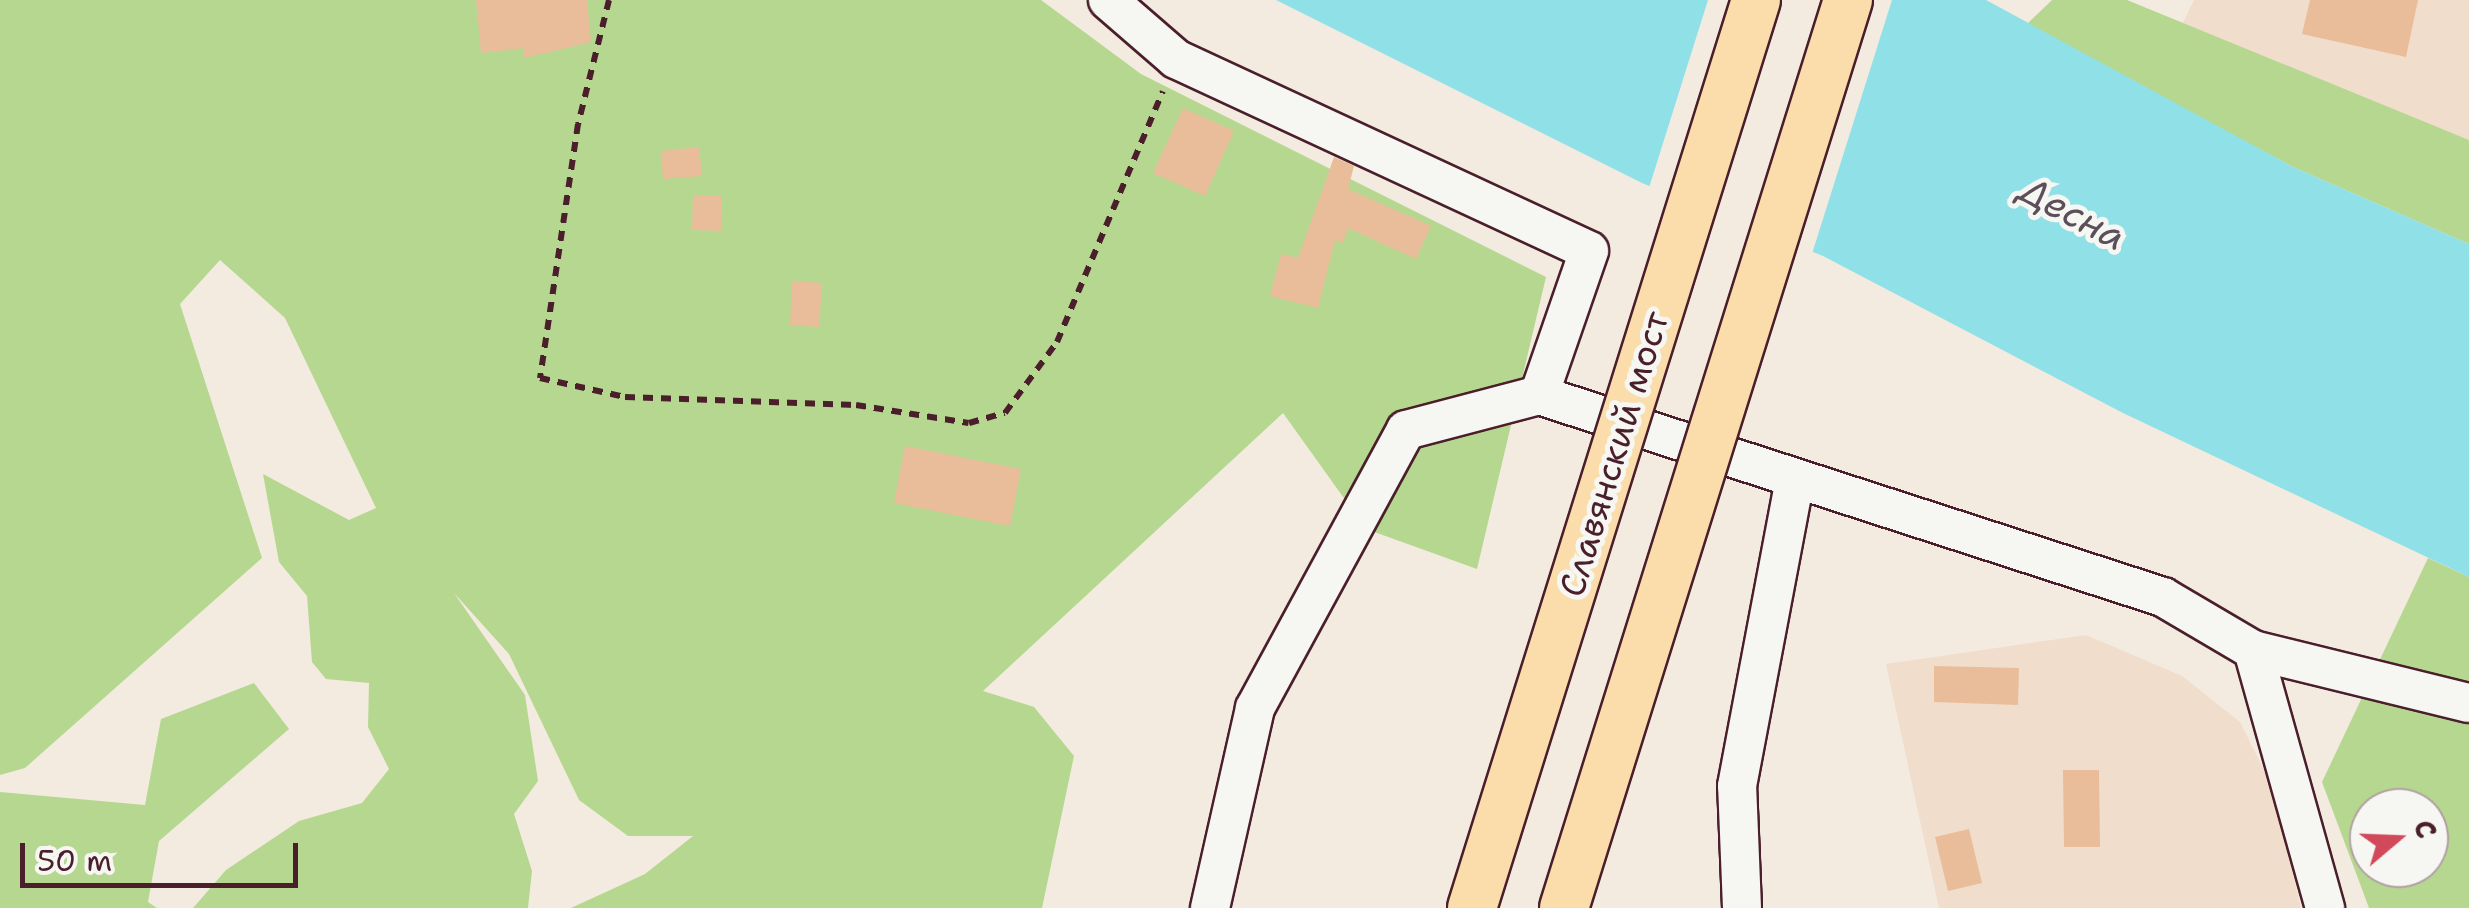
<!DOCTYPE html>
<html>
<head>
<meta charset="utf-8">
<style>
  body { margin:0 }
  #map { position:relative; width:2469px; height:908px; overflow:hidden; background:#f3ebe0; font-family:"Shantell Sans",sans-serif }
  div>[style] { position:absolute }
  .built>* { inset:0; background:#f0ddcb }
  .green>* { inset:0; background:#b6d790 }
  .water>* { inset:0; background:#8fe0e7 }
  .pier>* { inset:0; background:#f3ebe0 }
  .building>* { inset:0; background:#e9bd99 }
  .path>* { height:6px; margin-top:-3px; transform-origin:0; background:repeating-linear-gradient(90deg,#4a1f2b 0 10px,transparent 0 18px) }
  .roads { filter:drop-shadow(2px 0 #4a1f2b) drop-shadow(-2px 0 #4a1f2b) drop-shadow(0 2px #4a1f2b) drop-shadow(0 -2px #4a1f2b) }
  .minor>* { height:38px; margin:-19px; padding:0 19px; transform-origin:19px; border-radius:19px; background:#f6f6f2 }
  .bridges { filter:drop-shadow(2px 0 #4a1f2b) drop-shadow(-2px 0 #4a1f2b) drop-shadow(0 2px #4a1f2b) drop-shadow(0 -2px #4a1f2b) }
  .major-bridge>* { height:48px; margin:-24px; padding:0 24px; transform-origin:24px; border-radius:24px; background:#faddab }
  span { translate:-50% -50%; white-space:nowrap; text-align:center; line-height:1.15; -webkit-text-stroke:10px #f6f6f2; paint-order:stroke }
  .street-label { font-size:35px; color:#4a1f2b }
  .water-label { font-size:38px; color:#5b4f5a; font-style:italic }
  .north { position:absolute; left:2349px; top:788px; width:100px; height:100px; box-sizing:border-box; background:#f6f6f2; border:2px solid #b1a0a2; border-radius:50%; rotate:71deg; font-size:28px; font-weight:700; line-height:40px; text-align:center; color:#4a1f2b }
  .north::after { content:''; display:block; margin:auto; width:35px; height:45px; background:#d1495b; clip-path:polygon(50% 0,100% 100%,50% 72%,0 100%) }
  .scale { position:absolute; left:20px; top:843px; width:278px; height:45px; box-sizing:border-box; border:5px solid #4a1f2b; border-top:0; padding-left:12px; font-size:30px; line-height:35px; white-space:nowrap; color:#4a1f2b; -webkit-text-stroke:8px #f6f6f2; paint-order:stroke }
</style>
</head>
<body>
<div id="map">
  <div class="built">
    <i style="clip-path:polygon(2194px 0,2469px 0,2469px 140px,2182px 25px)"></i>
    <i style="clip-path:polygon(2086px 635px,2182px 676px,2240px 722px,2271px 784px,2301px 908px,1939px 908px,1886px 664px)"></i>
  </div>
  <div class="green">
    <i style="clip-path:polygon(0 0,1041px 0,1141px 74px,1546px 277px,1477px 569px,1366px 529px,1283px 413px,983px 691px,1034px 707px,1074px 756px,1042px 908px,571px 908px,645px 874px,693px 836px,628px 836px,579px 800px,509px 654px,454px 593px,525px 695px,538px 781px,514px 814px,532px 871px,528px 908px,193px 908px,226px 870px,299px 821px,362px 803px,389px 769px,368px 727px,369px 683px,326px 679px,312px 662px,307px 596px,279px 562px,263px 474px,349px 520px,376px 508px,285px 318px,220px 260px,180px 304px,262px 558px,25px 768px,0 775px)"></i>
    <i style="clip-path:polygon(2052px 0,2127px 0,2469px 140px,2469px 244px,2293px 167px,2026px 25px)"></i>
    <i style="clip-path:polygon(evenodd,2428px 558px,2469px 577px,2469px 908px,2369px 908px,2322px 782px,2428px 558px,2369px 808px,2429px 808px,2429px 868px,2369px 868px,2369px 808px)"></i>
    <i style="clip-path:polygon(254px 683px,289px 729px,159px 841px,148px 902px,157px 908px,0 908px,0 792px,145px 805px,161px 719px)"></i>
  </div>
  <div class="water">
    <i style="clip-path:polygon(1276px 0,1986px 0,2293px 167px,2469px 244px,2469px 577px,2123px 413px,1823px 256px,1642px 183px)"></i>
  </div>
  <div class="pier">
    <i style="clip-path:polygon(1708px 0,1892px 0,1811px 257px,1648px 191px)"></i>
  </div>
  <div class="building">
    <i style="clip-path:polygon(476px 0,587px 0,591px 42px,524px 58px,524px 48px,481px 53px)"></i>
    <i style="clip-path:polygon(2310px 0,2418px 0,2406px 57px,2302px 34px)"></i>
    <i style="clip-path:polygon(1183px 108px,1234px 131px,1205px 196px,1153px 173px)"></i>
    <i style="clip-path:polygon(699px 147px,702px 176px,663px 179px,661px 151px)"></i>
    <i style="clip-path:polygon(1334px 157px,1354px 166px,1348px 189px,1431px 226px,1416px 259px,1348px 228px,1343px 243px,1335px 240px,1318px 308px,1270px 296px,1281px 254px,1298px 258px)"></i>
    <i style="clip-path:polygon(693px 195px,722px 195px,721px 231px,692px 230px)"></i>
    <i style="clip-path:polygon(792px 281px,822px 283px,819px 327px,790px 325px)"></i>
    <i style="clip-path:polygon(905px 446px,1021px 469px,1010px 526px,894px 503px)"></i>
    <i style="clip-path:polygon(1934px 666px,2019px 668px,2018px 705px,1934px 702px)"></i>
    <i style="clip-path:polygon(2063px 770px,2099px 770px,2100px 847px,2064px 847px)"></i>
    <i style="clip-path:polygon(1969px 829px,1982px 883px,1948px 891px,1935px 837px)"></i>
  </div>
  <div class="path">
    <i style="left:609px;top:0;width:128px;rotate:104deg"></i>
    <i style="left:578px;top:124px;width:257px;rotate:98.5deg"></i>
    <i style="left:540px;top:378px;width:87px;rotate:12.6deg"></i>
    <i style="left:625px;top:397px;width:231px;rotate:2deg"></i>
    <i style="left:856px;top:405px;width:114px;rotate:9.1deg"></i>
    <i style="left:969px;top:423px;width:37px;rotate:-16deg"></i>
    <i style="left:1005px;top:413px;width:88px;rotate:-53.8deg"></i>
    <i style="left:1057px;top:342px;width:272px;rotate:-67.1deg"></i>
  </div>
  <div class="roads">
    <div class="minor">
      <i style="left:1108px;top:0;width:90px;rotate:40.9deg"></i>
      <i style="left:1176px;top:59px;width:455px;rotate:24.9deg"></i>
      <i style="left:1589px;top:251px;width:152px;rotate:109.1deg"></i>
      <i style="left:2253px;top:650px;width:222px;rotate:13.8deg"></i>
      <i style="left:1210px;top:908px;width:205px;rotate:-77.3deg"></i>
      <i style="left:1255px;top:708px;width:316px;rotate:-61.5deg"></i>
      <i style="left:1406px;top:430px;width:138px;rotate:-14.7deg"></i>
      <i style="left:1539px;top:395px;width:656px;rotate:17.94deg"></i>
      <i style="left:2163px;top:597px;width:104px;rotate:30.5deg"></i>
      <i style="left:2253px;top:650px;width:268px;rotate:74.4deg"></i>
      <i style="left:1742px;top:908px;width:122px;rotate:-92.3deg"></i>
      <i style="left:1737px;top:786px;width:307px;rotate:-79.3deg"></i>
    </div>
  </div>
  <div class="bridges">
    <div class="major-bridge">
      <i style="left:1472px;top:908px;width:951px;rotate:-72.63deg"></i>
      <i style="left:1564px;top:908px;width:951px;rotate:-72.63deg"></i>
    </div>
  </div>
  <div class="street-label">
    <span style="left:1614px;top:454px;rotate:-73deg">Славянский мост</span>
  </div>
  <div class="water-label">
    <span style="left:2073px;top:213px;rotate:28deg">Десна</span>
  </div>
  <div class="north">С</div>
  <div class="scale">50 m</div>
</div>
</body>
</html>
